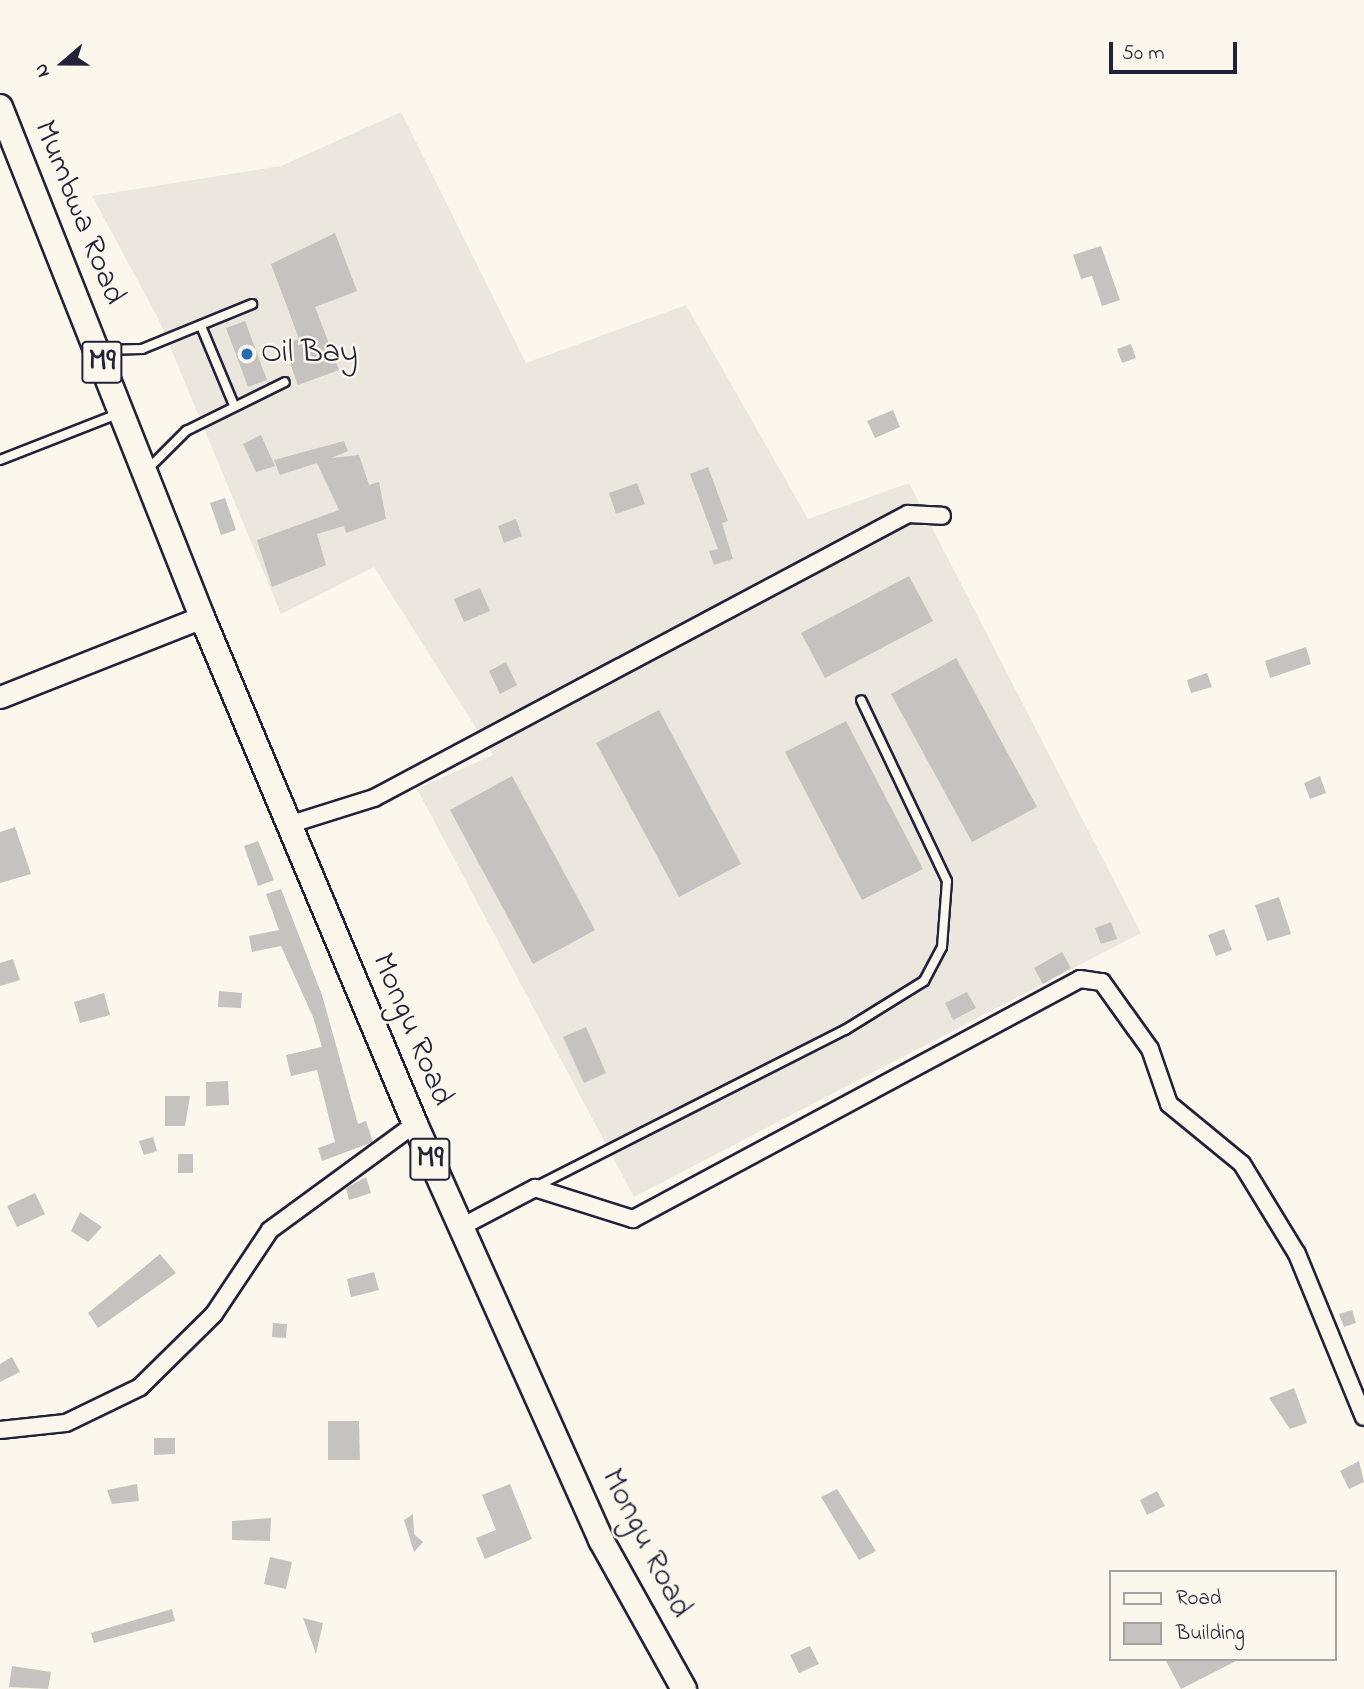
<!DOCTYPE html>
<html>
<head>
<meta charset="utf-8">
<style>
  body { margin:0 }
  #map { position:relative; width:1364px; height:1689px; overflow:hidden; background:#fbf7ec; font-family:"Indie Flower",sans-serif }
  div>[style] { position:absolute }
  .built>* { inset:0; background:#ebe7df }
  .building>* { inset:0; background:#c6c2c0 }
  .roads { filter:drop-shadow(2px 0 #22223b) drop-shadow(-2px 0 #22223b) drop-shadow(0 2px #22223b) drop-shadow(0 -2px #22223b) }
  .service>* { height:8px; margin:-4px; padding:0 4px; transform-origin:4px; border-radius:4px; background:#fbf7ec }
  .minor>* { height:16px; margin:-8px; padding:0 8px; transform-origin:8px; border-radius:8px; background:#fbf7ec }
  .secondary>* { height:21px; margin:-10.5px; padding:0 10.5px; transform-origin:10.5px; border-radius:10.5px; background:#fbf7ec }
  .primary>* { height:24px; margin:-12px; padding:0 12px; transform-origin:12px; border-radius:12px; background:#fbf7ec }
  .dots>* { width:19px; height:19px; translate:-50% -50%; box-sizing:border-box; border:4px solid #fbf7ec; border-radius:50% }
  span { translate:-50% -50%; white-space:nowrap; text-align:center; line-height:1.15; -webkit-text-stroke:5px #fbf7ec; paint-order:stroke }
  .shield-label span { padding:2px 5px; background:#fbf7ec; border:2px solid; border-radius:5px; -webkit-text-stroke-width:0 }
  .shield-label { font-size:30px; color:#22223b; font-weight:700 }
  .street-label { font-size:32px; color:#22223b }
  .poi-label { font-size:32px; color:#22223b }
  .left { translate:0 -50%; text-align:left }
  .legend { position:absolute; left:1109px; top:1570px; width:228px; height:91px; box-sizing:border-box; background:#fbf7ec; border:2px solid #a4a2a5; margin:0; padding:9px 12px; list-style:none; font-size:21px; color:#22223b }
  .legend li { display:flex; align-items:center; gap:14px; height:35px }
  .legend b { width:35px; border:2px solid #a4a2a5 }
  .north { position:absolute; left:28px; top:28px; width:70px; height:70px; -webkit-text-stroke:5px #fbf7ec; paint-order:stroke; rotate:250deg; font-size:19px; font-weight:700; line-height:28px; text-align:center; color:#22223b }
  .north::after { content:''; display:block; margin:auto; width:24px; height:32px; background:#22223b; clip-path:polygon(50% 0,100% 100%,50% 72%,0 100%) }
  .scale { position:absolute; left:1109px; top:42px; width:128px; height:32px; box-sizing:border-box; border:4px solid #22223b; border-top:0; padding-left:9px; font-size:21px; line-height:24px; white-space:nowrap; color:#22223b; -webkit-text-stroke:5px #fbf7ec; paint-order:stroke }
</style>
</head>
<body>
<div id="map">
  <div class="built">
    <i style="clip-path:polygon(401px 112px,526px 363px,686px 305px,808px 519px,909px 483px,1141px 933px,634px 1197px,417px 789px,493px 755px,374px 567px,281px 614px,159px 320px,92px 196px,281px 166px)"></i>
  </div>
  <div class="building">
    <i style="clip-path:polygon(335px 233px,357px 291px,315px 307px,339px 370px,298px 385px,283px 344px,299px 339px,271px 264px)"></i>
    <i style="clip-path:polygon(1101px 246px,1120px 300px,1102px 306px,1092px 276px,1081px 279px,1073px 255px)"></i>
    <i style="clip-path:polygon(245px 321px,267px 380px,248px 387px,226px 328px)"></i>
    <i style="clip-path:polygon(1131px 344px,1136px 358px,1122px 363px,1117px 349px)"></i>
    <i style="clip-path:polygon(893px 410px,900px 427px,875px 438px,867px 421px)"></i>
    <i style="clip-path:polygon(261px 435px,275px 466px,256px 472px,243px 444px)"></i>
    <i style="clip-path:polygon(344px 441px,348px 451px,331px 458px,359px 455px,369px 485px,379px 482px,386px 519px,346px 533px,344px 526px,317px 534px,326px 565px,272px 587px,257px 540px,339px 510px,317px 463px,280px 475px,274px 460px)"></i>
    <i style="clip-path:polygon(708px 467px,728px 521px,722px 523px,733px 559px,714px 565px,709px 551px,718px 549px,690px 474px)"></i>
    <i style="clip-path:polygon(637px 483px,645px 504px,616px 514px,609px 493px)"></i>
    <i style="clip-path:polygon(225px 498px,236px 530px,221px 535px,210px 503px)"></i>
    <i style="clip-path:polygon(516px 519px,522px 536px,504px 543px,498px 526px)"></i>
    <i style="clip-path:polygon(909px 576px,933px 621px,825px 678px,801px 633px)"></i>
    <i style="clip-path:polygon(480px 588px,490px 611px,464px 622px,454px 599px)"></i>
    <i style="clip-path:polygon(1306px 647px,1311px 664px,1270px 678px,1265px 661px)"></i>
    <i style="clip-path:polygon(956px 658px,1037px 807px,972px 842px,891px 694px)"></i>
    <i style="clip-path:polygon(506px 662px,517px 685px,500px 694px,489px 671px)"></i>
    <i style="clip-path:polygon(1207px 673px,1212px 687px,1191px 693px,1187px 680px)"></i>
    <i style="clip-path:polygon(659px 710px,741px 864px,679px 897px,596px 743px)"></i>
    <i style="clip-path:polygon(846px 721px,923px 869px,862px 900px,785px 752px)"></i>
    <i style="clip-path:polygon(512px 776px,595px 930px,533px 964px,450px 810px)"></i>
    <i style="clip-path:polygon(1320px 776px,1326px 793px,1310px 799px,1304px 783px)"></i>
    <i style="clip-path:polygon(15px 827px,31px 874px,0 883px,0 832px)"></i>
    <i style="clip-path:polygon(258px 841px,274px 880px,258px 886px,244px 846px)"></i>
    <i style="clip-path:polygon(281px 889px,322px 995px,358px 1124px,366px 1121px,373px 1142px,322px 1161px,318px 1148px,335px 1142px,317px 1070px,291px 1076px,286px 1055px,322px 1047px,313px 1017px,281px 946px,252px 952px,249px 936px,279px 930px,266px 894px)"></i>
    <i style="clip-path:polygon(1279px 897px,1291px 934px,1267px 941px,1255px 905px)"></i>
    <i style="clip-path:polygon(1111px 922px,1117px 939px,1101px 944px,1095px 928px)"></i>
    <i style="clip-path:polygon(1224px 929px,1232px 950px,1216px 956px,1208px 935px)"></i>
    <i style="clip-path:polygon(1062px 952px,1071px 968px,1043px 984px,1034px 968px)"></i>
    <i style="clip-path:polygon(13px 959px,20px 980px,0 986px,0 963px)"></i>
    <i style="clip-path:polygon(219px 991px,242px 993px,241px 1008px,218px 1007px)"></i>
    <i style="clip-path:polygon(967px 992px,976px 1008px,953px 1020px,945px 1003px)"></i>
    <i style="clip-path:polygon(104px 993px,110px 1015px,80px 1023px,74px 1002px)"></i>
    <i style="clip-path:polygon(586px 1027px,606px 1073px,584px 1083px,563px 1037px)"></i>
    <i style="clip-path:polygon(228px 1081px,229px 1105px,206px 1106px,206px 1082px)"></i>
    <i style="clip-path:polygon(165px 1096px,190px 1096px,185px 1126px,165px 1126px)"></i>
    <i style="clip-path:polygon(153px 1137px,157px 1151px,144px 1155px,139px 1141px)"></i>
    <i style="clip-path:polygon(178px 1154px,193px 1154px,193px 1173px,178px 1173px)"></i>
    <i style="clip-path:polygon(366px 1177px,371px 1193px,349px 1200px,346px 1188px)"></i>
    <i style="clip-path:polygon(35px 1193px,45px 1214px,17px 1227px,7px 1206px)"></i>
    <i style="clip-path:polygon(80px 1212px,102px 1227px,88px 1242px,71px 1231px)"></i>
    <i style="clip-path:polygon(160px 1254px,176px 1273px,98px 1328px,88px 1313px)"></i>
    <i style="clip-path:polygon(374px 1272px,379px 1290px,351px 1297px,347px 1279px)"></i>
    <i style="clip-path:polygon(1352px 1310px,1356px 1323px,1344px 1327px,1339px 1314px)"></i>
    <i style="clip-path:polygon(273px 1323px,287px 1324px,286px 1338px,272px 1337px)"></i>
    <i style="clip-path:polygon(12px 1357px,20px 1372px,0 1382px,0 1364px)"></i>
    <i style="clip-path:polygon(1294px 1388px,1307px 1423px,1290px 1429px,1269px 1398px)"></i>
    <i style="clip-path:polygon(328px 1421px,359px 1421px,360px 1460px,328px 1460px)"></i>
    <i style="clip-path:polygon(154px 1438px,175px 1438px,175px 1454px,154px 1455px)"></i>
    <i style="clip-path:polygon(1359px 1461px,1364px 1482px,1349px 1489px,1340px 1471px)"></i>
    <i style="clip-path:polygon(137px 1484px,139px 1501px,112px 1504px,107px 1490px)"></i>
    <i style="clip-path:polygon(510px 1484px,532px 1539px,485px 1559px,476px 1538px,496px 1530px,482px 1495px)"></i>
    <i style="clip-path:polygon(837px 1489px,876px 1551px,859px 1560px,821px 1497px)"></i>
    <i style="clip-path:polygon(1157px 1491px,1165px 1506px,1147px 1515px,1140px 1500px)"></i>
    <i style="clip-path:polygon(413px 1514px,414px 1534px,423px 1542px,414px 1552px,404px 1520px)"></i>
    <i style="clip-path:polygon(271px 1518px,270px 1541px,232px 1540px,232px 1521px)"></i>
    <i style="clip-path:polygon(270px 1557px,292px 1562px,286px 1589px,264px 1584px)"></i>
    <i style="clip-path:polygon(172px 1609px,175px 1621px,94px 1643px,91px 1633px)"></i>
    <i style="clip-path:polygon(303px 1618px,323px 1623px,316px 1654px)"></i>
    <i style="clip-path:polygon(810px 1646px,819px 1664px,799px 1673px,790px 1655px)"></i>
    <i style="clip-path:polygon(1165px 1659px,1240px 1659px,1181px 1689px)"></i>
    <i style="clip-path:polygon(12px 1666px,51px 1672px,48px 1689px,9px 1687px)"></i>
  </div>
  <div class="roads">
    <div class="service">
      <i style="left:201px;top:326px;width:83px;rotate:67.4deg"></i>
      <i style="left:100px;top:350px;width:42px;rotate:-1.4deg"></i>
      <i style="left:142px;top:349px;width:119px;rotate:-22.2deg"></i>
      <i style="left:0;top:460px;width:129px;rotate:-21.4deg"></i>
      <i style="left:148px;top:469px;width:54px;rotate:-45deg"></i>
      <i style="left:186px;top:431px;width:110px;rotate:-26.3deg"></i>
      <i style="left:537px;top:1186px;width:345px;rotate:-26.9deg"></i>
      <i style="left:845px;top:1030px;width:93px;rotate:-31.8deg"></i>
      <i style="left:924px;top:981px;width:38px;rotate:-62deg"></i>
      <i style="left:942px;top:947px;width:66px;rotate:-85.7deg"></i>
      <i style="left:947px;top:881px;width:200px;rotate:-115.4deg"></i>
    </div>
    <div class="minor">
      <i style="left:288px;top:825px;width:90px;rotate:-17.4deg"></i>
      <i style="left:374px;top:798px;width:605px;rotate:-28.01deg"></i>
      <i style="left:908px;top:514px;width:34px;rotate:3deg"></i>
      <i style="left:461px;top:1227px;width:84px;rotate:-27.8deg"></i>
      <i style="left:535px;top:1188px;width:103px;rotate:17.6deg"></i>
      <i style="left:633px;top:1219px;width:507px;rotate:-28.23deg"></i>
      <i style="left:1080px;top:979px;width:22px;rotate:8deg"></i>
      <i style="left:1102px;top:982px;width:82px;rotate:54.4deg"></i>
      <i style="left:1150px;top:1049px;width:58px;rotate:70.9deg"></i>
      <i style="left:1169px;top:1104px;width:94px;rotate:39.4deg"></i>
      <i style="left:1242px;top:1164px;width:105px;rotate:58.6deg"></i>
      <i style="left:1297px;top:1254px;width:176px;rotate:67.7deg"></i>
      <i style="left:0;top:1430px;width:66px;rotate:-6.1deg"></i>
      <i style="left:66px;top:1423px;width:82px;rotate:-25.9deg"></i>
      <i style="left:140px;top:1387px;width:104px;rotate:-44.6deg"></i>
      <i style="left:214px;top:1314px;width:101px;rotate:-56.3deg"></i>
      <i style="left:270px;top:1230px;width:180px;rotate:-36.2deg"></i>
    </div>
    <div class="secondary">
      <i style="left:0;top:697px;width:217px;rotate:-21.6deg"></i>
    </div>
    <div class="primary">
      <i style="left:0;top:107px;width:549px;rotate:68.39deg"></i>
      <i style="left:202px;top:617px;width:550px;rotate:67.21deg"></i>
      <i style="left:415px;top:1124px;width:456px;rotate:65.9deg"></i>
      <i style="left:601px;top:1540px;width:171px;rotate:60.9deg"></i>
    </div>
  </div>
  <div class="dots">
    <i style="left:247px;top:354px;background:#1f6fb2"></i>
  </div>
  <div class="shield-label">
    <span style="left:102px;top:362px">M9</span>
    <span style="left:430px;top:1159px">M9</span>
  </div>
  <div class="street-label">
    <span style="left:78px;top:213px;rotate:68deg">Mumbwa Road</span>
    <span style="left:411px;top:1030px;rotate:67deg">Mongu Road</span>
    <span style="left:645px;top:1544px;rotate:63deg">Mongu Road</span>
  </div>
  <div class="poi-label">
    <span class="left" style="left:261px;top:354px">Oil Bay</span>
  </div>
  <ul class="legend">
  <li><b style="height:9px;background:#fbf7ec"></b>Road</li>
  <li><b style="height:19px;background:#c6c2c0"></b>Building</li>
  </ul>
  <div class="north">N</div>
  <div class="scale">50 m</div>
</div>
</body>
</html>
